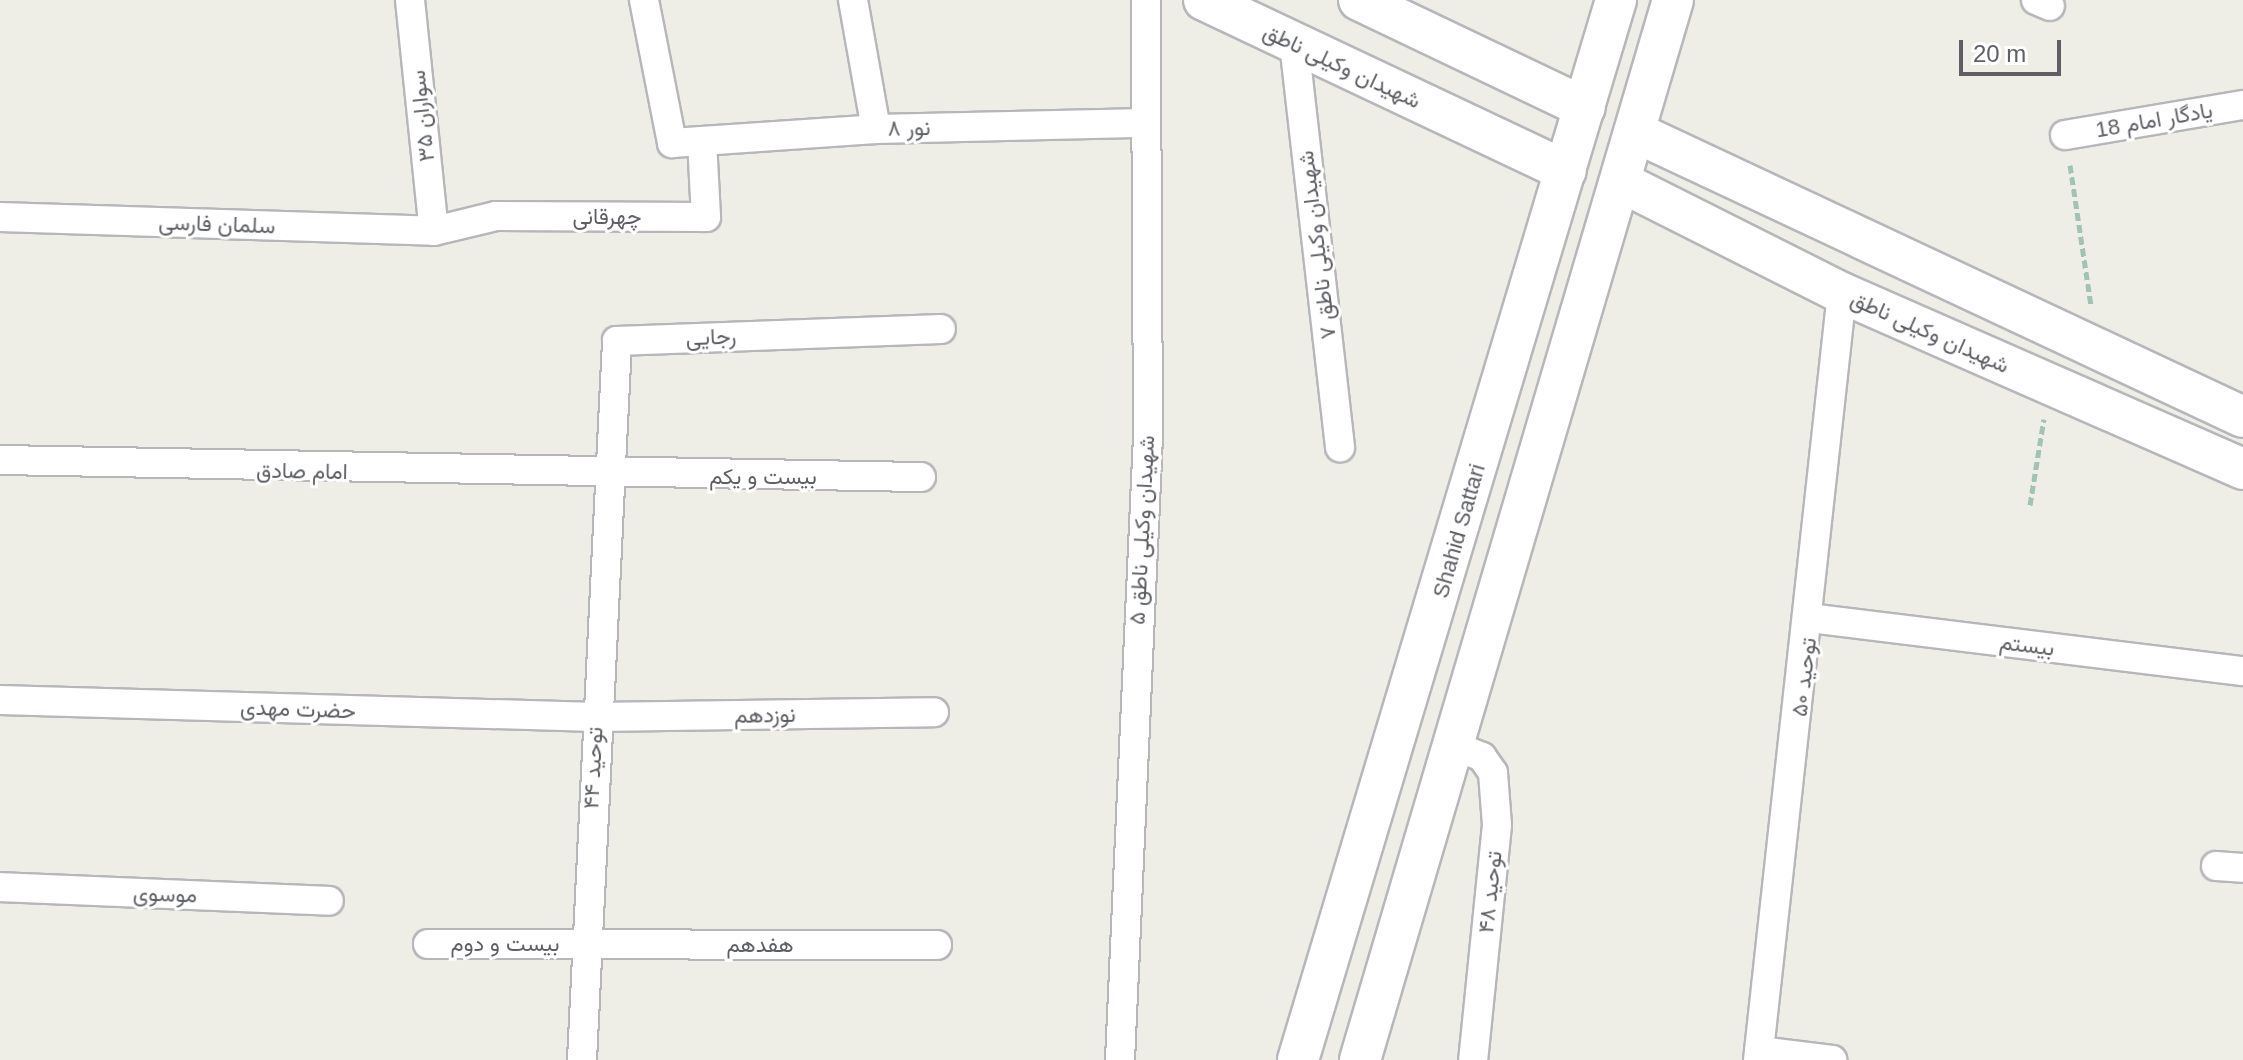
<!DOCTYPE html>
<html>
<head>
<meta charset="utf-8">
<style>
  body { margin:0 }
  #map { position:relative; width:2243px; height:1060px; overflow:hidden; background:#eeeee6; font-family:Helvetica,Vazirmatn,sans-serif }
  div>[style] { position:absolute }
  .path>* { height:5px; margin-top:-2.5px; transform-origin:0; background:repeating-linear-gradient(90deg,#a0c3b4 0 8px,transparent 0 12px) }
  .roads { filter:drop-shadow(2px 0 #b6b7bb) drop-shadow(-2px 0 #b6b7bb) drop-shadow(0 2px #b6b7bb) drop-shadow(0 -2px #b6b7bb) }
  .street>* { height:28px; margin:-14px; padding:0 14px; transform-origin:14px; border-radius:14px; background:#fff }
  .secondary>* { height:40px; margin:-20px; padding:0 20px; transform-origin:20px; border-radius:20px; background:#fff }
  span { translate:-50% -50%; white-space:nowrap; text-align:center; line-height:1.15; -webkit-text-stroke:6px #fff; paint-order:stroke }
  .street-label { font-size:22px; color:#5e5f65 }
  .scale { position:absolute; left:1959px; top:40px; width:102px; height:36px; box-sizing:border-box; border:4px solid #5e5f65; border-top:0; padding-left:10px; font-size:24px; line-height:28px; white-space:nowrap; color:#5e5f65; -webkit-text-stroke:6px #fff; paint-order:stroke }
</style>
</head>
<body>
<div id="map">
  <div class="path">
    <i style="left:2070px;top:165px;width:143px;rotate:81.5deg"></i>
    <i style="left:2030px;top:505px;width:87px;rotate:-80.8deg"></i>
  </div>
  <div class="roads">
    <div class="street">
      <i style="left:410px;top:0;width:232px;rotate:84.1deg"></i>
      <i style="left:644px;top:0;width:146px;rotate:78.9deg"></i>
      <i style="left:672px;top:143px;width:204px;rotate:-3.9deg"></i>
      <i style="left:876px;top:129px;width:270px;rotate:-1.3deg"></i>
      <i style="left:853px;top:0;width:131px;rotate:79.9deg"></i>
      <i style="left:2036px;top:0;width:15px;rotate:23deg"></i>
      <i style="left:1294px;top:43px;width:407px;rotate:83.5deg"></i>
      <i style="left:2065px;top:135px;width:181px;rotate:-9.6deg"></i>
      <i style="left:0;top:217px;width:434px;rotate:1.8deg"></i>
      <i style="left:434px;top:231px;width:64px;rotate:-13.6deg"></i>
      <i style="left:496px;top:216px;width:210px;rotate:0.3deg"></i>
      <i style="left:706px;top:217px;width:76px;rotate:-93deg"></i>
      <i style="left:0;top:460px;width:921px;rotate:1.06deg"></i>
      <i style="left:1810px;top:618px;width:436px;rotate:7deg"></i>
      <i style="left:0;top:700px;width:596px;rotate:1.63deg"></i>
      <i style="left:596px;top:717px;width:338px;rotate:-0.8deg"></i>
      <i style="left:1454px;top:746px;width:30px;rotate:21deg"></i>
      <i style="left:1482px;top:757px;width:19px;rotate:55deg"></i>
      <i style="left:1493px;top:773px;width:52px;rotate:85.6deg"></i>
      <i style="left:1497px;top:825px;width:236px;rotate:95.8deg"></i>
      <i style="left:2216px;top:866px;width:27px;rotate:4deg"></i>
      <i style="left:0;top:887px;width:329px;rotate:2.4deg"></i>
      <i style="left:428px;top:944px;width:509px;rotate:0.11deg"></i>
      <i style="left:1759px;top:1051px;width:74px;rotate:7deg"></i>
      <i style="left:582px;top:1060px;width:720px;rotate:-87.21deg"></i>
      <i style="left:617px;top:341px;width:324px;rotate:-2.1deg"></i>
      <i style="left:1120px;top:1060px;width:626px;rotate:-87.43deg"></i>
      <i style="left:1148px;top:435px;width:435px;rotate:-90.3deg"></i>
      <i style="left:1758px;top:1060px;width:772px;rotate:-83.75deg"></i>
    </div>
    <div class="secondary">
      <i style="left:1204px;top:0;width:400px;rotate:25.3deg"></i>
      <i style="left:1359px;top:0;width:250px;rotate:25.5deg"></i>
      <i style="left:1637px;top:133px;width:669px;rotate:25.11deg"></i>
      <i style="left:1623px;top:183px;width:245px;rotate:26.7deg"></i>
      <i style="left:1842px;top:293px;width:438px;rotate:23.7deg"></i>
      <i style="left:1298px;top:1060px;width:1107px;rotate:-73.3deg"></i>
      <i style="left:1360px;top:1060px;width:1105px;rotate:-73.55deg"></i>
    </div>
  </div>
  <div class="street-label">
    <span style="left:1342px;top:66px;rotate:25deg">شهیدان وکیلی ناطق</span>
    <span style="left:422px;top:116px;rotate:-96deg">سواران ۳۵</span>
    <span style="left:2154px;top:120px;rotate:-10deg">یادگار امام 18</span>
    <span style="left:909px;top:128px;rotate:-1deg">نور ۸</span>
    <span style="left:607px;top:217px">چهرقانی</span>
    <span style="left:217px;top:224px;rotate:2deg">سلمان فارسی</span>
    <span style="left:1317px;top:245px;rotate:-97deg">شهیدان وکیلی ناطق ۷</span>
    <span style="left:1930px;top:332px;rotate:24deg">شهیدان وکیلی ناطق</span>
    <span style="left:711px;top:337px;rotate:-2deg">رجایی</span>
    <span style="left:302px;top:471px;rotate:1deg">امام صادق</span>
    <span style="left:763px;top:477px">بیست و یکم</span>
    <span style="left:1142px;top:530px;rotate:-87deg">شهیدان وکیلی ناطق ۵</span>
    <span style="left:1459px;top:531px;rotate:-74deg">Shahid Sattari</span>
    <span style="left:2027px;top:645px;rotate:7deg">بیستم</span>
    <span style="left:1804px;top:677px;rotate:-83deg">توحید ۵۰</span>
    <span style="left:298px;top:709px;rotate:2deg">حضرت مهدی</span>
    <span style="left:765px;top:715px;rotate:-1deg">نوزدهم</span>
    <span style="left:593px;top:768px;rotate:-87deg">توحید ۴۴</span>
    <span style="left:1490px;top:892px;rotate:-84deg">توحید ۴۸</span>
    <span style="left:165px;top:894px;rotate:2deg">موسوی</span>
    <span style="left:505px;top:944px">بیست و دوم</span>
    <span style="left:760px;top:945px">هفدهم</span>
  </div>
  <div class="scale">20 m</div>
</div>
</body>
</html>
